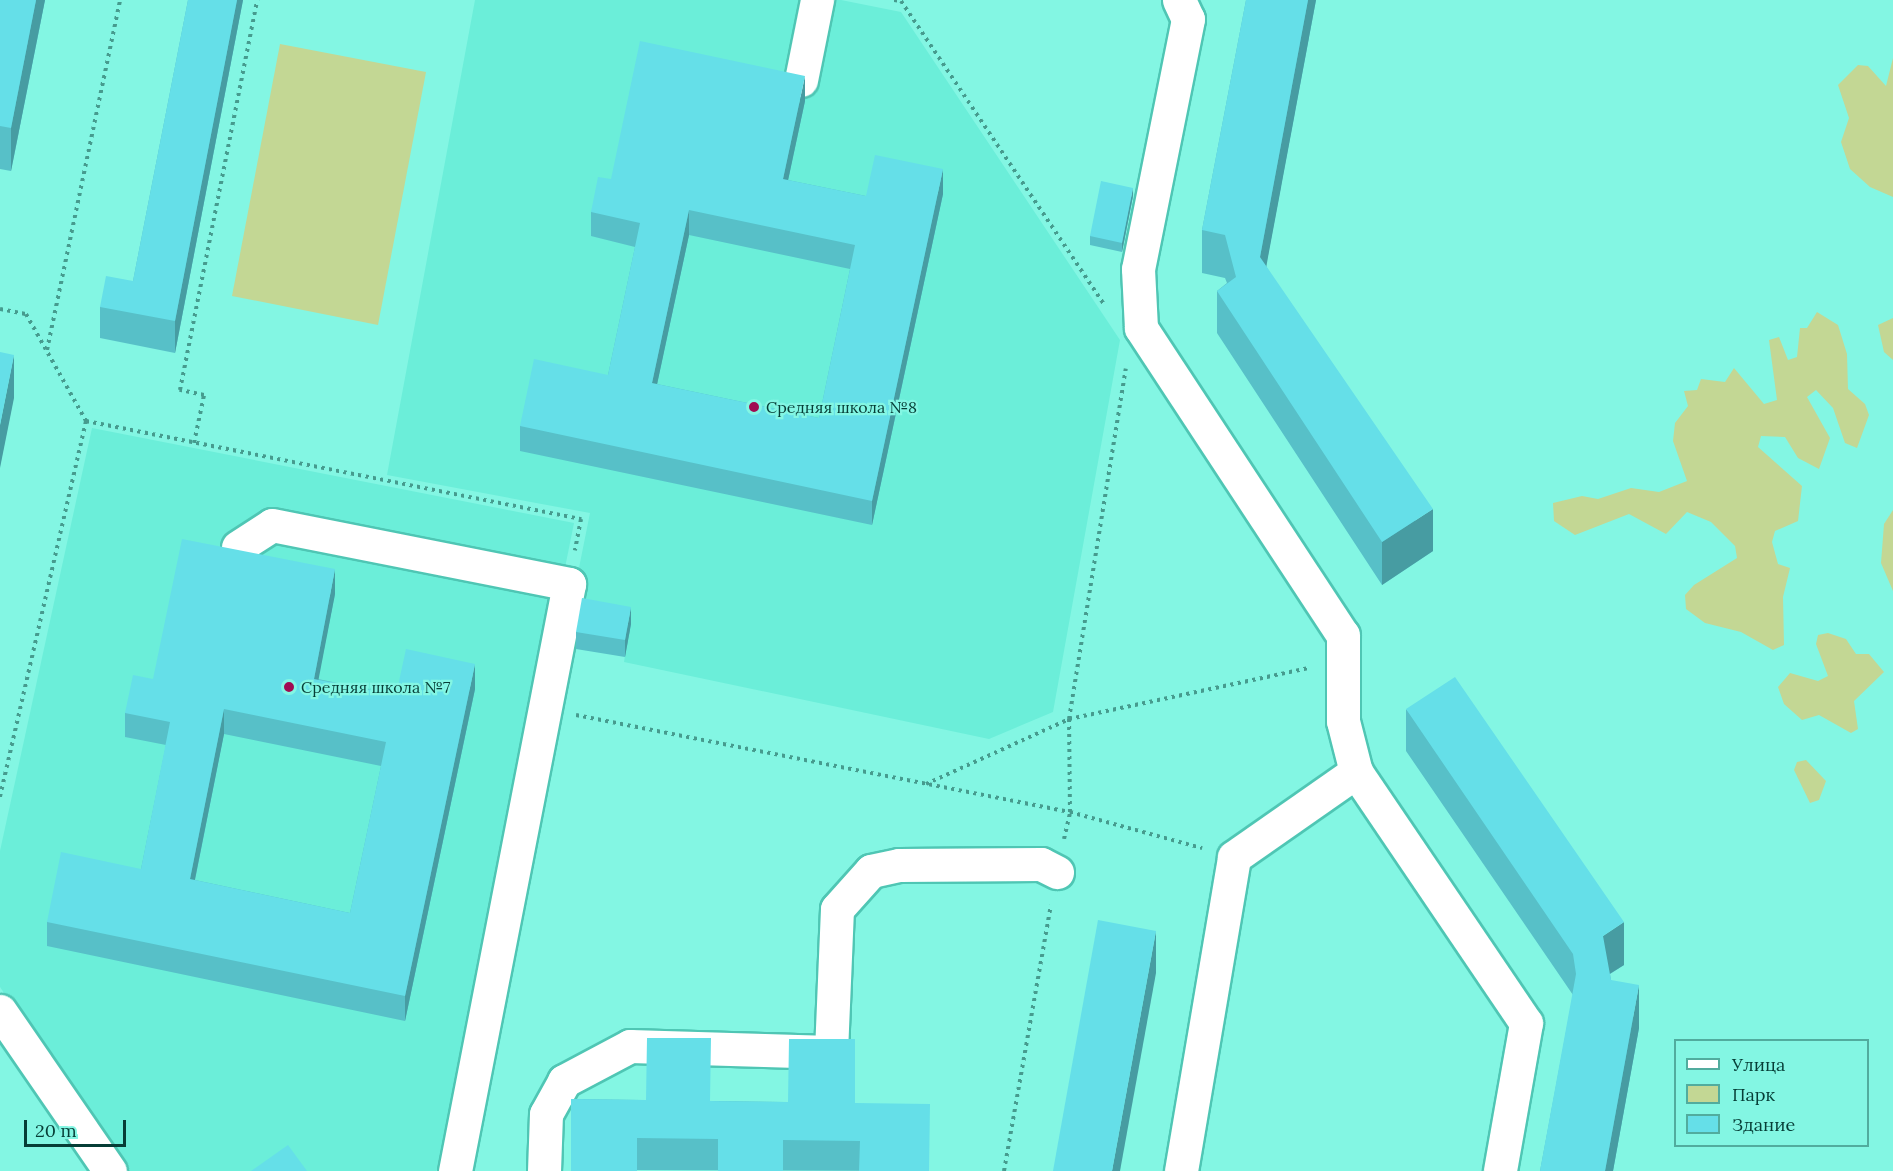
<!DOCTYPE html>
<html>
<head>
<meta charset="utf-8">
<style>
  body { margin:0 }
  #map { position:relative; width:1893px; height:1171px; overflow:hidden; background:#83f6e3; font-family:Lora,serif }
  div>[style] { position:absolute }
  .built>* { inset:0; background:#6beed9 }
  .green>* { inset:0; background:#c3d794 }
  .path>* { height:4px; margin-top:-2px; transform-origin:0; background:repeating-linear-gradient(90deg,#469b8e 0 3px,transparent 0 7.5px) }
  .roads { filter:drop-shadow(2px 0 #4fc6b4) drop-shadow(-2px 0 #4fc6b4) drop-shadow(0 2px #4fc6b4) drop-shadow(0 -2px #4fc6b4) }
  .minor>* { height:33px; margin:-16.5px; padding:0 16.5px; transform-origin:16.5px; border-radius:16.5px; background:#fff }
  .wall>* { inset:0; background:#57c0c8 }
  .shaded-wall>* { inset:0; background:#479ca2 }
  .building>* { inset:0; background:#65dfe8 }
  .dots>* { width:16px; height:16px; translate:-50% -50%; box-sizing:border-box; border:3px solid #83f6e3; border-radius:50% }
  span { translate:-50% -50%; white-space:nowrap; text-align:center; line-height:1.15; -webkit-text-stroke:4.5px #83f6e3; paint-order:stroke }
  .poi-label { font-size:16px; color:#063d36 }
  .left { translate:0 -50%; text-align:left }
  .legend { position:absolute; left:1674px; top:1039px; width:195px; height:108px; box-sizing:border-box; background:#83f6e3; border:2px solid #51ac9e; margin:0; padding:8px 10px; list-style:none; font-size:18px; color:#063d36 }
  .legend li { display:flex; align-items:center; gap:12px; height:30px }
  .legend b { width:30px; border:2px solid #51ac9e }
  .scale { position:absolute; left:24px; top:1120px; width:102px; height:27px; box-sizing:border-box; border:3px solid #063d36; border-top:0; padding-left:8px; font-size:18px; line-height:21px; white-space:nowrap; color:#063d36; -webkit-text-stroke:4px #83f6e3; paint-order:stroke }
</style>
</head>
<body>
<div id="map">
  <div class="built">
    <i style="clip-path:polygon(475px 0,841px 0,901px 12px,1120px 340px,1053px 712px,989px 739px,624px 662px,630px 624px,570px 613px,590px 513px,387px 475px)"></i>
    <i style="clip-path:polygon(92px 428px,574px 523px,445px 1164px,436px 1171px,125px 1171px,0 987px,0 851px)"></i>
  </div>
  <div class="green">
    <i style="clip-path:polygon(280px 44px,426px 72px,378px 325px,232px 296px)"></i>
    <i style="clip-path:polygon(1893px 58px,1893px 197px,1870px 187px,1850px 169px,1841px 142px,1849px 118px,1838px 85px,1858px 65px,1868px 66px,1886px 86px)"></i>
    <i style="clip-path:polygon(1817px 312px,1838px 325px,1847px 354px,1848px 389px,1865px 404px,1869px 415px,1857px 448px,1845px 443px,1833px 408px,1816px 390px,1807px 397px,1830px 438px,1819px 469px,1798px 458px,1785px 437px,1761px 436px,1758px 447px,1802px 486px,1798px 521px,1775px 531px,1772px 542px,1778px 564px,1790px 568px,1783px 597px,1784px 645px,1773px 650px,1741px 632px,1705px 623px,1686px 609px,1685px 595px,1694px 585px,1737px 558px,1735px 546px,1711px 522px,1687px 512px,1666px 534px,1629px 514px,1575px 535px,1554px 521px,1553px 503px,1582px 496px,1598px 499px,1631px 488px,1659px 492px,1687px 481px,1673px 441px,1675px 423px,1688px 406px,1684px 391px,1697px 390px,1701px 379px,1725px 382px,1734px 368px,1764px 404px,1777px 400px,1769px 340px,1779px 337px,1788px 360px,1797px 357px,1800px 328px,1807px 328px)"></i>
    <i style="clip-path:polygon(1893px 318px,1893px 360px,1884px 352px,1878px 325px)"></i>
    <i style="clip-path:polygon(1893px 510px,1893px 591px,1881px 563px,1884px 524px)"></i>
    <i style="clip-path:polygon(1828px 633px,1846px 639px,1856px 654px,1869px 654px,1884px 672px,1854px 701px,1858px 729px,1851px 733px,1819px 715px,1802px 720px,1784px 704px,1778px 687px,1790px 673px,1818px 681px,1828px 676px,1816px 644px,1818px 635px)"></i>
    <i style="clip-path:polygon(1806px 760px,1826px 781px,1819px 800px,1810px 803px,1794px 770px,1797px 762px)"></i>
  </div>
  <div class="path">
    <i style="left:894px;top:0;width:7px;rotate:8deg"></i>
    <i style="left:901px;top:1px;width:365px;rotate:56.2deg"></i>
    <i style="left:0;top:309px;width:26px;rotate:11deg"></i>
    <i style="left:26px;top:314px;width:123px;rotate:60.7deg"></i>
    <i style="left:86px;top:421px;width:386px;rotate:102.9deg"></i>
    <i style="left:47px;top:350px;width:358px;rotate:-78.2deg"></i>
    <i style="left:86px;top:421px;width:505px;rotate:11.2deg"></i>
    <i style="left:581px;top:519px;width:32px;rotate:101deg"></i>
    <i style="left:194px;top:443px;width:49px;rotate:-78.2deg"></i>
    <i style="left:204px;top:395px;width:25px;rotate:-168deg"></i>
    <i style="left:180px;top:390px;width:398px;rotate:-78.8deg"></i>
    <i style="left:576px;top:715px;width:503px;rotate:11.11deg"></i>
    <i style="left:1070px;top:812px;width:137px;rotate:15.3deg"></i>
    <i style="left:926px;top:784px;width:157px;rotate:-24.4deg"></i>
    <i style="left:1069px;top:719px;width:245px;rotate:-12deg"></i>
    <i style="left:1064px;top:839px;width:28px;rotate:-77deg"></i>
    <i style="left:1070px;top:812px;width:93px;rotate:-90.6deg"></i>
    <i style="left:1069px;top:719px;width:355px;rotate:-80.8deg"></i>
    <i style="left:1004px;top:1171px;width:270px;rotate:-80deg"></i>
  </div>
  <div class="roads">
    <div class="minor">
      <i style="left:1179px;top:0;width:21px;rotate:65deg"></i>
      <i style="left:1188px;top:19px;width:255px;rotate:101.3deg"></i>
      <i style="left:1138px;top:269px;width:59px;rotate:87.1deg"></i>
      <i style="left:1141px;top:328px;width:367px;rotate:56.7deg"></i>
      <i style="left:1343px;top:635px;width:86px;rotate:90deg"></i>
      <i style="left:1343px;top:721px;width:53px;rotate:75.7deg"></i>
      <i style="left:1356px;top:772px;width:303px;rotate:55.9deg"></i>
      <i style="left:1526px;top:1023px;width:150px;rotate:100deg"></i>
      <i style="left:801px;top:80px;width:82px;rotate:-78.7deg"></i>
      <i style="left:238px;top:547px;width:40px;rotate:-32.9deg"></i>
      <i style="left:272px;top:525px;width:303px;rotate:11.2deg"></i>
      <i style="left:569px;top:584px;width:598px;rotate:100.99deg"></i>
      <i style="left:0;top:1011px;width:194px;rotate:55.5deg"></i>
      <i style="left:544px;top:1171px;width:57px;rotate:-88deg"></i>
      <i style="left:546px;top:1114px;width:38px;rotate:-61deg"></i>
      <i style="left:564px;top:1081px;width:75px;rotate:-27.9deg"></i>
      <i style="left:630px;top:1046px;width:201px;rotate:1.7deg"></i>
      <i style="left:831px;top:1052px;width:143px;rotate:-87.6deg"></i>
      <i style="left:837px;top:909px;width:51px;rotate:-48.2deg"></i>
      <i style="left:871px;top:871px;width:29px;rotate:-12deg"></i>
      <i style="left:899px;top:865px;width:142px;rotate:-0.4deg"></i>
      <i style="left:1041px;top:864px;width:18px;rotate:27deg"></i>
      <i style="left:1181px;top:1171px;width:318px;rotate:-80.4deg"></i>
      <i style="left:1234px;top:857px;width:149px;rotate:-34.9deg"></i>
    </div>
  </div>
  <div class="wall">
    <i style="clip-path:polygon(0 0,45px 0,11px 171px,0 169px)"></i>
    <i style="clip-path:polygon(188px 0,243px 0,175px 353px,100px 338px,100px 307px,133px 281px)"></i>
    <i style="clip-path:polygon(1246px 0,1316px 0,1266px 266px,1433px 551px,1382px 585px,1217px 333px,1217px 291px,1227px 283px,1225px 278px,1202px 273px,1202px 230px)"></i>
    <i style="clip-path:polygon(evenodd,805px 101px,788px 180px,866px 196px,943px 194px,872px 525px,520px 451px,520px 426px,608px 375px,635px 247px,591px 236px,591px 212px,805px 101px,689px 235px,850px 269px,819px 418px,657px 384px,689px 235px)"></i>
    <i style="clip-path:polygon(1133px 196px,1122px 252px,1090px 245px,1090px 236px)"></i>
    <i style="clip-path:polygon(evenodd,335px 594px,318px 679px,396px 695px,475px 689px,405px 1021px,47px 946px,47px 922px,141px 869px,166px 745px,125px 737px,125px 713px,335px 594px,224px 734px,381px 766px,350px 913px,195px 880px,224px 734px)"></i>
    <i style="clip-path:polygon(631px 624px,625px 657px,576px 649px,576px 632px)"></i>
    <i style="clip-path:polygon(1406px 709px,1624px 965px,1610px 974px,1611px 980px,1639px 1028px,1613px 1171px,1540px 1171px,1573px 995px,1406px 751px)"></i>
    <i style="clip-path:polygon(571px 1099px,855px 1103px,929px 1171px,637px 1170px)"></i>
  </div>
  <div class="shaded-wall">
    <i style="clip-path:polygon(36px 0,45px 0,11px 171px,11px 128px)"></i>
    <i style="clip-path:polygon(237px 0,243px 0,175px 353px,175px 321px)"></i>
    <i style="clip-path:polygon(1308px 0,1316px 0,1260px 300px,1260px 257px)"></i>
    <i style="clip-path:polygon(805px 76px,805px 101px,783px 204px,783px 179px)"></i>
    <i style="clip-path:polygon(943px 169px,943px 194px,872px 525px,872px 501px)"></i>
    <i style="clip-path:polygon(1133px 188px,1133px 196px,1122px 252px,1122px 243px)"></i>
    <i style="clip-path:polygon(689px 210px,689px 235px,652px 408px,652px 383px)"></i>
    <i style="clip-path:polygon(14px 355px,14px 398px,0 468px,0 425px)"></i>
    <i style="clip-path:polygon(1433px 509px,1433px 551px,1382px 585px,1382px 542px)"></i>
    <i style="clip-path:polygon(335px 569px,335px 594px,314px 703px,314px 679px)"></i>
    <i style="clip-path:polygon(631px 607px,631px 624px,625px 657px,625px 640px)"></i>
    <i style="clip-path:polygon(475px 664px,475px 689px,405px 1021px,405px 996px)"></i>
    <i style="clip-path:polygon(224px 709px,224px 734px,190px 904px,190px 879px)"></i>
    <i style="clip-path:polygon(1624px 922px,1624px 965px,1603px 978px,1603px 936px)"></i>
    <i style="clip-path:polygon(1156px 931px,1156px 973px,1120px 1171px,1112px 1171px)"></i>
    <i style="clip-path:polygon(1639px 985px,1639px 1028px,1613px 1171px,1605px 1171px)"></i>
  </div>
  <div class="building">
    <i style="clip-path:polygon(0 0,36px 0,11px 128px,0 126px)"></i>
    <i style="clip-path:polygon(188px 0,237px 0,175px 321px,100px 307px,106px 276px,133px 281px)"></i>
    <i style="clip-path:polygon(1246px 0,1308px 0,1260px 257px,1433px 509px,1382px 542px,1217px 291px,1236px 277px,1225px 235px,1202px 230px)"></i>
    <i style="clip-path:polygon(evenodd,640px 41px,805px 76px,783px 179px,866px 196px,875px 155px,943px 169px,872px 501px,520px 426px,534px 359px,608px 375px,640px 223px,591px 212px,598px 177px,611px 179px,640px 41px,689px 210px,855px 245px,819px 418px,652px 383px,689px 210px)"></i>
    <i style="clip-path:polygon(1101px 181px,1133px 188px,1122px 243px,1090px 236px)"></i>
    <i style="clip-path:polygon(0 352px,14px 355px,0 425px)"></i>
    <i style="clip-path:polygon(evenodd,182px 539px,335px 569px,314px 679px,396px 695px,406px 649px,475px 664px,405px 996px,47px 922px,61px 852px,141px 869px,170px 722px,125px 713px,133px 675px,153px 679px,182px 539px,224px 709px,386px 742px,350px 913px,190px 879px,224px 709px)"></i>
    <i style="clip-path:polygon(582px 598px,631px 607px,625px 640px,576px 632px)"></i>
    <i style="clip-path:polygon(1455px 677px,1624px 922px,1603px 936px,1611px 980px,1639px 985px,1605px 1171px,1540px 1171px,1576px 974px,1573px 954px,1406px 709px)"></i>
    <i style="clip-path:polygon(1098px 920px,1156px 931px,1112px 1171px,1053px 1171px)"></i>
    <i style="clip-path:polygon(647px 1038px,711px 1038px,710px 1101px,788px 1102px,789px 1039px,855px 1039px,855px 1103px,930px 1104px,929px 1171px,859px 1171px,860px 1141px,783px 1140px,783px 1171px,718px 1171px,718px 1139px,637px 1138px,637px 1171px,571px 1171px,571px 1099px,646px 1100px)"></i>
    <i style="clip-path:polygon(288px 1145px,307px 1171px,251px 1171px)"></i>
  </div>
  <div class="dots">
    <i style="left:754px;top:407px;background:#a00b51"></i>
    <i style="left:289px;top:687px;background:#a00b51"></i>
  </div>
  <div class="poi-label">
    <span class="left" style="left:766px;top:407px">Средняя школа №8</span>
    <span class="left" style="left:301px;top:687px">Средняя школа №7</span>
  </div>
  <ul class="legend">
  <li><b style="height:8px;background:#fff"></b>Улица</li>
  <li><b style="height:16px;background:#c3d794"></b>Парк</li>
  <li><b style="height:16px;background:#65dfe8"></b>Здание</li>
  </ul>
  <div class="scale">20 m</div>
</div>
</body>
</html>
